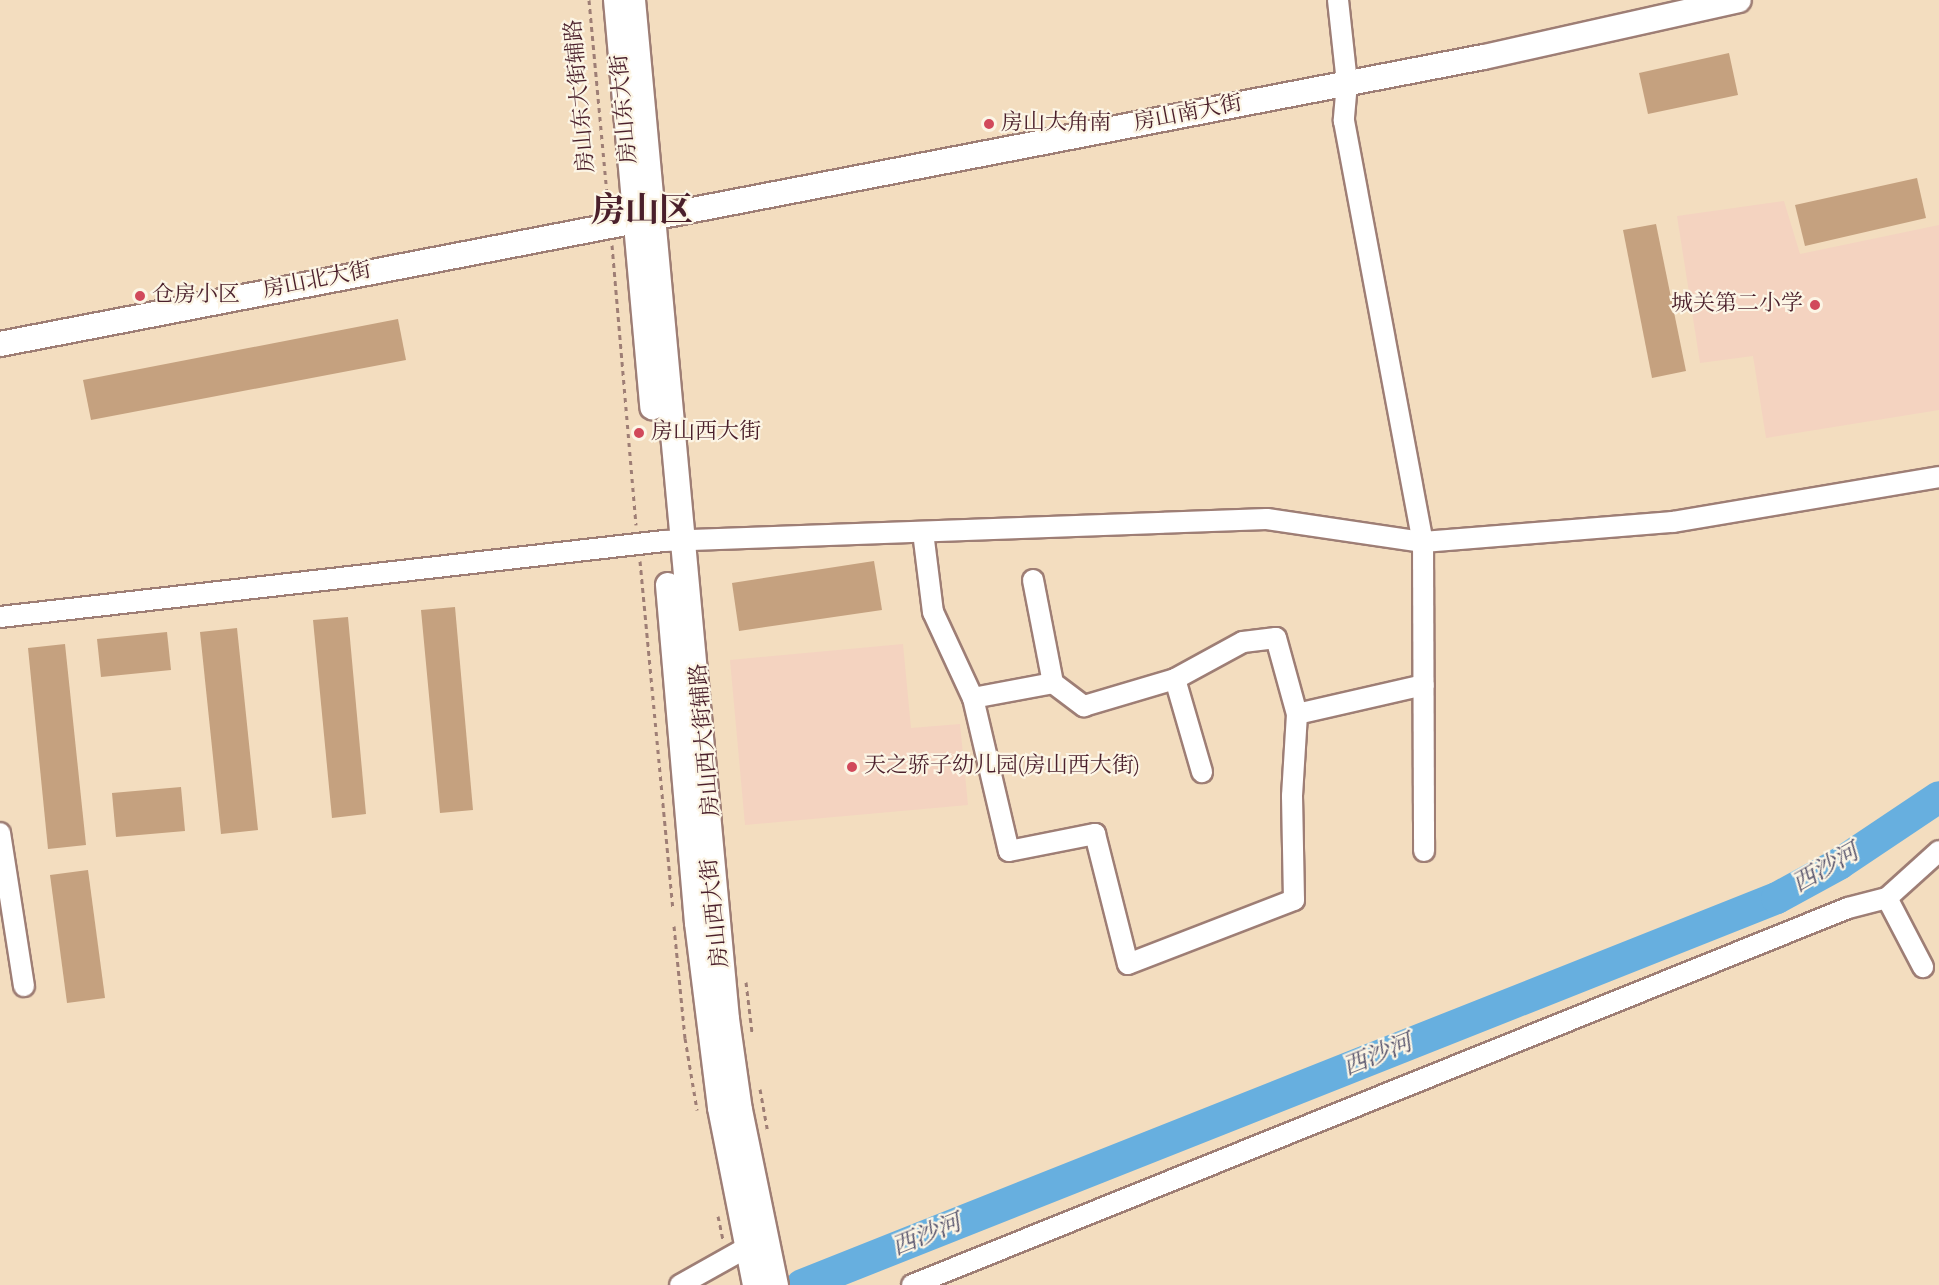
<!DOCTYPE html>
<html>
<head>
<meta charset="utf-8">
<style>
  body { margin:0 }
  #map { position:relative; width:1939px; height:1285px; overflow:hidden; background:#f3ddbf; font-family:"IM FELL English","Noto Serif SC",serif }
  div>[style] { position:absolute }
  .built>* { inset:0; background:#f4d3c0 }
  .river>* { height:32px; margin:-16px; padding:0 16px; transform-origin:16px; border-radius:16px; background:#67afdf }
  .building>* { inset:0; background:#c5a17f }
  .path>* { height:3px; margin-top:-1.5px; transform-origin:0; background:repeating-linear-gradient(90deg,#9e7e75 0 4.5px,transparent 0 9px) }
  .roads { filter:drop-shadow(2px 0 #9e7e75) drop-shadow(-2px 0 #9e7e75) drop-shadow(0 2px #9e7e75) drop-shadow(0 -2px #9e7e75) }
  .minor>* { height:20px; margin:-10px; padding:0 10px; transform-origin:10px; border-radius:10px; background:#fff }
  .major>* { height:24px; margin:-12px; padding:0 12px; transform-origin:12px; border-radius:12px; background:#fff }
  .dots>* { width:16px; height:16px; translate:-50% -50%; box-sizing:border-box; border:3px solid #fcf5e5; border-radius:50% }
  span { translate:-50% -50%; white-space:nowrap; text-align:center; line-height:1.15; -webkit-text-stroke:4.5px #fcf5e5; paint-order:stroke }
  .street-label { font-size:22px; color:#4a1f2b }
  .poi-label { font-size:22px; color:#4a1f2b }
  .left { translate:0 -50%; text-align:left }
  .right { translate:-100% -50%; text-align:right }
  .water-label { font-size:24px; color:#54516a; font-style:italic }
  .town-label { font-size:34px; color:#4a1f2b; font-weight:700 }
</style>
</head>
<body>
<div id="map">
  <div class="built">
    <i style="clip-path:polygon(1784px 201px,1800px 254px,1939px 225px,1939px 410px,1766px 438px,1753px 356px,1700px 363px,1677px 216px)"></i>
    <i style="clip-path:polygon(903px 644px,911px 728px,960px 724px,968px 805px,745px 825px,730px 660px)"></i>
  </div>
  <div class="river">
    <i style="left:802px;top:1285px;width:1049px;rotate:-21.65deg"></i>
    <i style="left:1777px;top:898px;width:71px;rotate:-28.7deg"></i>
    <i style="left:1839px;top:864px;width:120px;rotate:-33.8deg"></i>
  </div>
  <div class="building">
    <i style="clip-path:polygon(1729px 53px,1738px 95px,1648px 114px,1639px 73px)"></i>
    <i style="clip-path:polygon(1917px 178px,1926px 218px,1805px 246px,1795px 205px)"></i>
    <i style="clip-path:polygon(1656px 224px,1686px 371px,1652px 378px,1623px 230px)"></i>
    <i style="clip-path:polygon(398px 319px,406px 360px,91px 420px,83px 380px)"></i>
    <i style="clip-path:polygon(874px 561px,882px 610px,739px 631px,732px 583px)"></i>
    <i style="clip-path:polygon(455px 607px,473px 810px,440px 813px,421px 610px)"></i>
    <i style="clip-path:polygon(348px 617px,366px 814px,332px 818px,313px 620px)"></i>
    <i style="clip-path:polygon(237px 628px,258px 830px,221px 834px,200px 632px)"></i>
    <i style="clip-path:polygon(167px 632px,171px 670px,101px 677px,97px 639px)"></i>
    <i style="clip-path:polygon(65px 644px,86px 845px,48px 849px,28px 648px)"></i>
    <i style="clip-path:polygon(181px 787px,185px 831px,116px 837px,112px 793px)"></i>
    <i style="clip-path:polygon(88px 870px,105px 998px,67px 1003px,50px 875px)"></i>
  </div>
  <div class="path">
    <i style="left:589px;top:0;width:206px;rotate:84.7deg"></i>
    <i style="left:612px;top:245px;width:281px;rotate:85.1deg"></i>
    <i style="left:640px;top:561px;width:351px;rotate:84.6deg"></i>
    <i style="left:674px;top:926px;width:113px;rotate:84.4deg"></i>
    <i style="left:685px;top:1038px;width:73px;rotate:80.5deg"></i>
    <i style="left:746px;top:982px;width:50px;rotate:83.2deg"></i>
    <i style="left:760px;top:1089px;width:45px;rotate:79.7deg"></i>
    <i style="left:718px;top:1216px;width:24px;rotate:78deg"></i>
  </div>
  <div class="roads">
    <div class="minor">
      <i style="left:1338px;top:0;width:83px;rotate:83.8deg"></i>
      <i style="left:1347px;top:83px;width:38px;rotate:95deg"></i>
      <i style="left:1344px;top:121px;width:428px;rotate:79.4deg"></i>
      <i style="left:1423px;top:542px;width:309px;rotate:89.8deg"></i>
      <i style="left:923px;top:532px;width:81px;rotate:82.9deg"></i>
      <i style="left:933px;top:612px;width:95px;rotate:65.1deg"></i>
      <i style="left:973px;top:698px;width:157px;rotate:76.8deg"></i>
      <i style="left:1009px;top:851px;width:88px;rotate:-11.2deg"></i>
      <i style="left:1095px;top:834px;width:134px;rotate:75.8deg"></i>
      <i style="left:1128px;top:964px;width:178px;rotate:-21.1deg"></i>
      <i style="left:1294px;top:900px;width:104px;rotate:-91.1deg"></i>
      <i style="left:1292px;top:796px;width:82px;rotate:-86.5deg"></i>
      <i style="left:1297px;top:714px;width:130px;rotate:-12.9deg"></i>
      <i style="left:1033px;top:580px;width:105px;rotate:79deg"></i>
      <i style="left:0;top:617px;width:668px;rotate:-6.53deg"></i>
      <i style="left:664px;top:541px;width:603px;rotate:-2.09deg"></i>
      <i style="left:1267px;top:519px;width:158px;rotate:8.4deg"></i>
      <i style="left:1423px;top:542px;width:251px;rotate:-4.6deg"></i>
      <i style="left:1673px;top:522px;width:270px;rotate:-9.6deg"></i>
      <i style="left:1175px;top:679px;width:97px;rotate:73.8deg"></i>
      <i style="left:973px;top:698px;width:81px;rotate:-10.6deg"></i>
      <i style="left:1053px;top:683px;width:39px;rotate:37deg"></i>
      <i style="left:1084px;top:706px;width:95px;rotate:-16.5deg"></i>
      <i style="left:1175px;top:679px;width:77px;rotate:-28.6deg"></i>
      <i style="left:1243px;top:642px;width:33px;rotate:-7deg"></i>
      <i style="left:1276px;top:638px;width:79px;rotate:74.6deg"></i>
      <i style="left:0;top:833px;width:155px;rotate:81.1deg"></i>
      <i style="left:1887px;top:898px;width:70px;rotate:-42.1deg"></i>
      <i style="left:680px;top:1285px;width:78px;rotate:-29.2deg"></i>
      <i style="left:912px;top:1285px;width:1009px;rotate:-21.94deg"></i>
      <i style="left:1848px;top:908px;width:40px;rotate:-14.4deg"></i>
      <i style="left:1887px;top:898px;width:78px;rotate:62.4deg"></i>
    </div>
    <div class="major">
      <i style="left:616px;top:0;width:409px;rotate:84.9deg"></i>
      <i style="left:633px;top:0;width:1023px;rotate:84.73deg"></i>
      <i style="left:727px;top:1019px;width:92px;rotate:81.9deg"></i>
      <i style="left:740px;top:1110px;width:179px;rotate:78.4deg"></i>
      <i style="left:0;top:344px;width:1511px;rotate:-10.95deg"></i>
      <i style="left:1484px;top:57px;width:261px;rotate:-12.6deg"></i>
      <i style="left:668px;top:585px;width:339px;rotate:85.1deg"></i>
      <i style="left:697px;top:923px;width:186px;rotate:82.9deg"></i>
      <i style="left:720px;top:1108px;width:180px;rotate:78.8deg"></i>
    </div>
  </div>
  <div class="dots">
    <i style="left:989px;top:124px;background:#d1495b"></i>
    <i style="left:140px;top:296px;background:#d1495b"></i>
    <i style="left:1815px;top:305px;background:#d1495b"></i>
    <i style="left:639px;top:433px;background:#d1495b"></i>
    <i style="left:852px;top:767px;background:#d1495b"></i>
  </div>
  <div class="street-label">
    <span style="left:581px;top:96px;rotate:-95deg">房山东大街辅路</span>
    <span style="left:625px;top:109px;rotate:-95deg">房山东大街</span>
    <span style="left:1188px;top:114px;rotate:-11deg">房山南大街</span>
    <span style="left:317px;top:281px;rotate:-11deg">房山北大街</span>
    <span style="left:706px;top:740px;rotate:-95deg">房山西大街辅路</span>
    <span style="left:716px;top:913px;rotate:-96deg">房山西大街</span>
  </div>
  <div class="poi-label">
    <span class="left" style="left:1001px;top:124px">房山大角南</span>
    <span class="left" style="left:152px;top:296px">仓房小区</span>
    <span class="right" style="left:1803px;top:305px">城关第二小学</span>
    <span class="left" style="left:651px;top:433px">房山西大街</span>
    <span class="left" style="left:864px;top:767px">天之骄子幼儿园(房山西大街)</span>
  </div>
  <div class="water-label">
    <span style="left:1826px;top:869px;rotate:-30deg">西沙河</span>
    <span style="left:1378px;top:1056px;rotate:-22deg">西沙河</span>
    <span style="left:927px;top:1236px;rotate:-22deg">西沙河</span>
  </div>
  <div class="town-label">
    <span style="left:642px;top:212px">房山区</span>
  </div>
</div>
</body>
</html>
